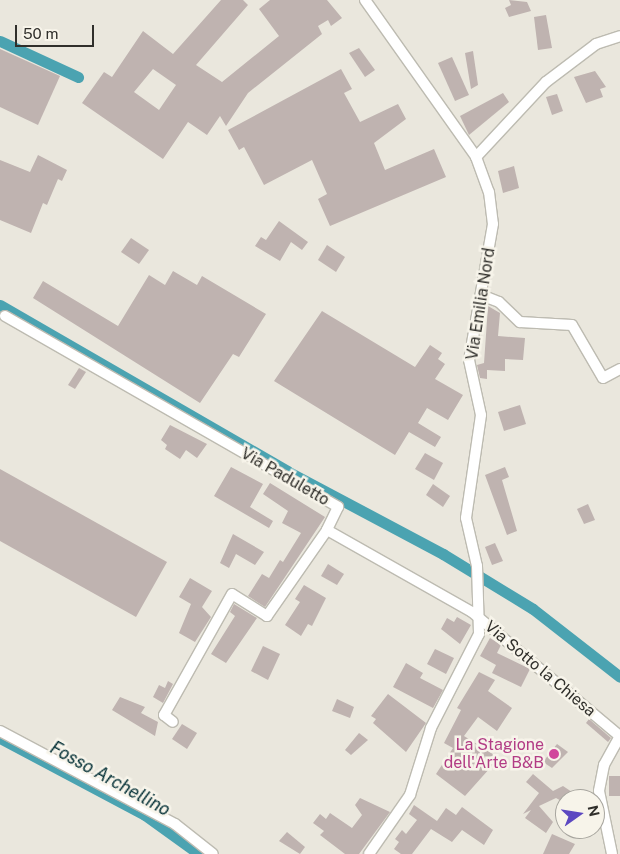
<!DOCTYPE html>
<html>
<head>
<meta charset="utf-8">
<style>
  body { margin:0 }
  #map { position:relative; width:620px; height:854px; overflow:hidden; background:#eae7dd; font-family:"Public Sans",sans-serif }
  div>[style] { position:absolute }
  .canal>* { height:11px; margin:-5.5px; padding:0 5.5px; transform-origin:5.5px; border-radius:5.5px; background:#4ba3b1 }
  .building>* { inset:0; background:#bfb3b0 }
  .roads { filter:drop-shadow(1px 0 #bdbbb1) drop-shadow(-1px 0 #bdbbb1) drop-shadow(0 1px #bdbbb1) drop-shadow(0 -1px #bdbbb1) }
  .street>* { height:10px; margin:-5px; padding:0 5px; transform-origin:5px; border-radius:5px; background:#fff }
  .dots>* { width:14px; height:14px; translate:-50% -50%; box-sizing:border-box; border:2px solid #f7f4ea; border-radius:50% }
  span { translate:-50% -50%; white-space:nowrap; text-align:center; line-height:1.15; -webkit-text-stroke:5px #f7f4ea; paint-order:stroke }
  .street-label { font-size:16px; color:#302f2b }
  .hotel-label { font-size:16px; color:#b23c85 }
  .right { translate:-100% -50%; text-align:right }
  .water-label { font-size:18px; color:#053137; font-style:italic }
  .north { position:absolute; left:555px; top:789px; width:50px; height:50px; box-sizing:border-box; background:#f7f4ea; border:1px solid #a7a59e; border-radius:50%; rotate:77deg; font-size:14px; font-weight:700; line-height:20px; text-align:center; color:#302f2b }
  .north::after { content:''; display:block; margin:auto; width:18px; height:22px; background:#5c48c1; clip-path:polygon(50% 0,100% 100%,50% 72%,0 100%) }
  .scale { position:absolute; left:15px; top:25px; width:79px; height:22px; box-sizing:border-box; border:2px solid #302f2b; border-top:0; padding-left:6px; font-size:15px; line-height:18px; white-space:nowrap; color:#302f2b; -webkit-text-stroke:4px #f7f4ea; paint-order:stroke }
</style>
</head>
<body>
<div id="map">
  <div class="canal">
    <i style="left:0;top:41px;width:86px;rotate:24.8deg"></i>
    <i style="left:0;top:305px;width:332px;rotate:30deg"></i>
    <i style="left:287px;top:471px;width:177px;rotate:28deg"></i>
    <i style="left:443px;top:554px;width:105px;rotate:31.4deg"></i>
    <i style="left:533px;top:609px;width:110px;rotate:38deg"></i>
    <i style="left:0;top:738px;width:164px;rotate:28deg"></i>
    <i style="left:145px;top:815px;width:67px;rotate:35.8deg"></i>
  </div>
  <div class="building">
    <i style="clip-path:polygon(evenodd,221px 0,243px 0,248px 5px,196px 65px,222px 82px,279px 36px,259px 9px,270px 0,327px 0,342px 18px,331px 26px,328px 20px,318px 26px,322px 34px,248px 93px,226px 126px,220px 116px,207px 135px,188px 122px,163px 159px,82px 103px,104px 72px,112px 77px,143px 31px,173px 54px,221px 0,153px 69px,176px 85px,159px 110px,134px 92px,153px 69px)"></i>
    <i style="clip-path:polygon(509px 0,527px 2px,531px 11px,509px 17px,505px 8px,511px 5px)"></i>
    <i style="clip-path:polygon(546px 15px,552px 48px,538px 50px,534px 17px)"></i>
    <i style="clip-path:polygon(359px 48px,375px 70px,365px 77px,349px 53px)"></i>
    <i style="clip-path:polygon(0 49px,60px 76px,38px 125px,0 107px)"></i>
    <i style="clip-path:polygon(473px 51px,478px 85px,471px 89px,465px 53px)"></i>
    <i style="clip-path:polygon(452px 57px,469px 95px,455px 101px,438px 63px)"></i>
    <i style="clip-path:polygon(341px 69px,352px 89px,344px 93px,360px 122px,398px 104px,406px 119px,374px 143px,385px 170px,434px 149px,446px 177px,330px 226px,318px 199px,327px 194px,312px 160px,264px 185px,244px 147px,239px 150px,228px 130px)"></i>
    <i style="clip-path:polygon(595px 71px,606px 87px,600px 89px,603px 97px,586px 103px,574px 77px)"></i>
    <i style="clip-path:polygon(503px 93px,509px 102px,469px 135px,460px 116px)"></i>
    <i style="clip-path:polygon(557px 94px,563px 111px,552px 115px,546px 97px)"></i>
    <i style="clip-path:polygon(38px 155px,67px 170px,62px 181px,58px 179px,47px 205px,43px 203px,31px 233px,0 220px,0 160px,30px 172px)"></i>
    <i style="clip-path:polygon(514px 166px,519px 188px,503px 193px,498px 171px)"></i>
    <i style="clip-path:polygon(279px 221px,308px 242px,302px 250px,291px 242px,280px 261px,255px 246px,261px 237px,266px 240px)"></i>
    <i style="clip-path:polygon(131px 238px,149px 250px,139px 264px,121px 252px)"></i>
    <i style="clip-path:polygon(327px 245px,345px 257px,336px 272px,318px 260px)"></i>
    <i style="clip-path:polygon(173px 271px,197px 285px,202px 276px,266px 314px,239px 357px,233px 354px,200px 403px,33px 298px,43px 281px,118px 326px,149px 275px,165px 285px)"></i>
    <i style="clip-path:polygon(488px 306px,500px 313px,498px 336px,525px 338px,523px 360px,505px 359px,505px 371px,487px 370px,487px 379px,480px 378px,477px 365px,484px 363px)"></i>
    <i style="clip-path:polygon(322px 311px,415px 367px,430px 345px,442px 353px,438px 359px,445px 364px,435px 379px,463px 395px,448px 420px,427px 408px,418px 423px,441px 437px,435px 447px,409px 432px,395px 455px,274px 381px)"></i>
    <i style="clip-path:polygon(79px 368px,86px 372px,75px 389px,68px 385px)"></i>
    <i style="clip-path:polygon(520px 405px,526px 424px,504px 431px,498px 412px)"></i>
    <i style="clip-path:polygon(170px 425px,207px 444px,197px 458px,186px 450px,180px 459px,165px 449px,167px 445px,161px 440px)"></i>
    <i style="clip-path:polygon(425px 453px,443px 463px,434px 480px,415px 469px)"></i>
    <i style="clip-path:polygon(231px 467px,263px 484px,250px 507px,273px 521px,269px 528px,214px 496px)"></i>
    <i style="clip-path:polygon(505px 467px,509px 477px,502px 480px,517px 531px,507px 535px,485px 475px)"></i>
    <i style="clip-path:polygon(0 469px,167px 562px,136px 617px,0 541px)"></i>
    <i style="clip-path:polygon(270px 483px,325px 517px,265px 607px,248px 596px,262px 574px,269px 578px,280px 560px,283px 562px,301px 533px,282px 523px,288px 511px,263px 494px)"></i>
    <i style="clip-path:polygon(433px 484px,450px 496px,443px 507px,426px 495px)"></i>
    <i style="clip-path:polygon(588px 504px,595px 520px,584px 524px,577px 509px)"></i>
    <i style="clip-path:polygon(233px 534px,264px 552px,255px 565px,236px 554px,229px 568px,220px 563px)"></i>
    <i style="clip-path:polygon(495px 543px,503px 561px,492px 565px,485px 547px)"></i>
    <i style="clip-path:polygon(328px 564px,344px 574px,337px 585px,321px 576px)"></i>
    <i style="clip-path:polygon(190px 578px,212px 591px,202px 607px,211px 617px,195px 642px,179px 633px,191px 604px,179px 597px)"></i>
    <i style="clip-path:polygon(304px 585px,326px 598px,312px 626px,308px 624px,301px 636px,285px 625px,300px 602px,295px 599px)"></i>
    <i style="clip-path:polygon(234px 604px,257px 618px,226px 663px,211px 654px,235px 616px,230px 612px)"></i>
    <i style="clip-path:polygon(457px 617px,471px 625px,460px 644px,441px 629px,447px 618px,454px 622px)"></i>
    <i style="clip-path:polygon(490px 638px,501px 645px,497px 653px,530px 669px,521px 687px,492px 673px,496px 665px,480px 656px)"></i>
    <i style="clip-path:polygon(263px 646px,280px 654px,268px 680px,251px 671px)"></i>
    <i style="clip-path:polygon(435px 649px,454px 658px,446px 674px,427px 664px)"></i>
    <i style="clip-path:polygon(406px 663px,423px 673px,420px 678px,443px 690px,433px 708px,393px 687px)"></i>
    <i style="clip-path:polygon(479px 672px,495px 680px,488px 691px,512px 708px,497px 731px,478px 717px,464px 736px,499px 758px,465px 796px,436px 774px,453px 748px,444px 743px,461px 710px,457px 708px)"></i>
    <i style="clip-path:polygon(168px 681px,173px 684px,163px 703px,153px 697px,159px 685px,165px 688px)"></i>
    <i style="clip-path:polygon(388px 694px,426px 723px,406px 752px,373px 723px,376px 719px,371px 716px)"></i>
    <i style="clip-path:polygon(120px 697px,145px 707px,141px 713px,158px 722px,155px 736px,112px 710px)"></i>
    <i style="clip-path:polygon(337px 699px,354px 707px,350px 718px,332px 711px)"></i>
    <i style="clip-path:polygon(589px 719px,611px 738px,608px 742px,586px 723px)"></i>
    <i style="clip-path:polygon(182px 724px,197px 733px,187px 749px,172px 739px)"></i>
    <i style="clip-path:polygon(359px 733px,368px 740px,351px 755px,345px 750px)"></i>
    <i style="clip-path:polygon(557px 744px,568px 752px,552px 768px,543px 762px)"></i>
    <i style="clip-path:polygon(533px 774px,553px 791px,563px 786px,575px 794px,565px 803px,556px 798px,539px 806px,553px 822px,546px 833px,525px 818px,531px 810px,523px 814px,539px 793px,526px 782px)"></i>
    <i style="clip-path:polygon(609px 776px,620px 776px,620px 796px,609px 796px)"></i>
    <i style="clip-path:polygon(360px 798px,390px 812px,359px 854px,345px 854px,320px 835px,324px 831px,313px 823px,320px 814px,326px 819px,330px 813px,352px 828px,362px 815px,355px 805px)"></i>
    <i style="clip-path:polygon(414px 805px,437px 821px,446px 808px,456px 815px,462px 807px,493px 830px,484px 845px,462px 830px,452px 842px,431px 829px,412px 854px,401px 854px,394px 849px,399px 842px,395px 839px,402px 830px,406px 834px,417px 820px,409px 814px)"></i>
    <i style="clip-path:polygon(287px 832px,305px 847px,300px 854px,279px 841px)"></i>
    <i style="clip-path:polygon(552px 834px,575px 844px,569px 854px,543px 854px)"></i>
  </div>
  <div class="roads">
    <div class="street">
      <i style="left:365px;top:0;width:192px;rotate:54.7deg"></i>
      <i style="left:476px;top:157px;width:37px;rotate:70deg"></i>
      <i style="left:489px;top:192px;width:32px;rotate:83deg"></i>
      <i style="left:493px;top:224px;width:138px;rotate:100deg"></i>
      <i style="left:469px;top:360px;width:56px;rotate:77.7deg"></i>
      <i style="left:481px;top:415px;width:104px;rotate:98.3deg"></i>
      <i style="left:466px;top:518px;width:49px;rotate:77.1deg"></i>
      <i style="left:477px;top:566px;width:68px;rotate:88.3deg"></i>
      <i style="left:479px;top:634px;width:106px;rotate:117.1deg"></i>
      <i style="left:431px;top:728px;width:70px;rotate:107.4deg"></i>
      <i style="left:410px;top:795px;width:72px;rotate:124.8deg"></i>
      <i style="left:476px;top:157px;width:103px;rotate:-47deg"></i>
      <i style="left:546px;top:82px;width:63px;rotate:-37.2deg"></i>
      <i style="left:596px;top:44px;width:25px;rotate:-18deg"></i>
      <i style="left:481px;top:295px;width:19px;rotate:21deg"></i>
      <i style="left:499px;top:302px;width:29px;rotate:44deg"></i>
      <i style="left:520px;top:322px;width:52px;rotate:3.3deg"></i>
      <i style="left:572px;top:325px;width:61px;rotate:59.7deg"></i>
      <i style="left:603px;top:378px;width:19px;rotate:-28deg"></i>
      <i style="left:5px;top:316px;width:384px;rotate:29.8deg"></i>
      <i style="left:338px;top:507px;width:25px;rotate:116deg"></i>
      <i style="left:327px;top:530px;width:105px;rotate:124.9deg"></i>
      <i style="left:267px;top:616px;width:41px;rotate:-147.8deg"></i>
      <i style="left:232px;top:594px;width:139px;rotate:119.3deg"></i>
      <i style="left:164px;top:715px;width:11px;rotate:38deg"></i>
      <i style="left:327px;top:530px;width:167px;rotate:29.5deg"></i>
      <i style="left:472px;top:612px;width:193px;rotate:40deg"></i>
      <i style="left:620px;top:736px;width:33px;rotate:119deg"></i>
      <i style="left:604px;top:765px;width:26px;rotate:101deg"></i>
      <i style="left:599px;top:791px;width:64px;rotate:78.3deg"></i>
      <i style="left:0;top:731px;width:198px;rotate:28deg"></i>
      <i style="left:175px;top:824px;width:48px;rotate:38.3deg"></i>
    </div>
  </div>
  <div class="dots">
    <i style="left:554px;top:754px;background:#d1479c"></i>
  </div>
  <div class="street-label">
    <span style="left:481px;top:304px;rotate:-81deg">Via Emilia Nord</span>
    <span style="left:285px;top:477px;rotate:30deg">Via Paduletto</span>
    <span style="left:540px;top:669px;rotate:40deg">Via Sotto la Chiesa</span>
  </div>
  <div class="hotel-label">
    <span class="right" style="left:544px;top:754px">La Stagione<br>dell'Arte B&amp;B</span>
  </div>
  <div class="water-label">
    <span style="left:110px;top:779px;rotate:29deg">Fosso Archellino</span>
  </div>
  <div class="north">N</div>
  <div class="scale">50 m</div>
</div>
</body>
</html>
